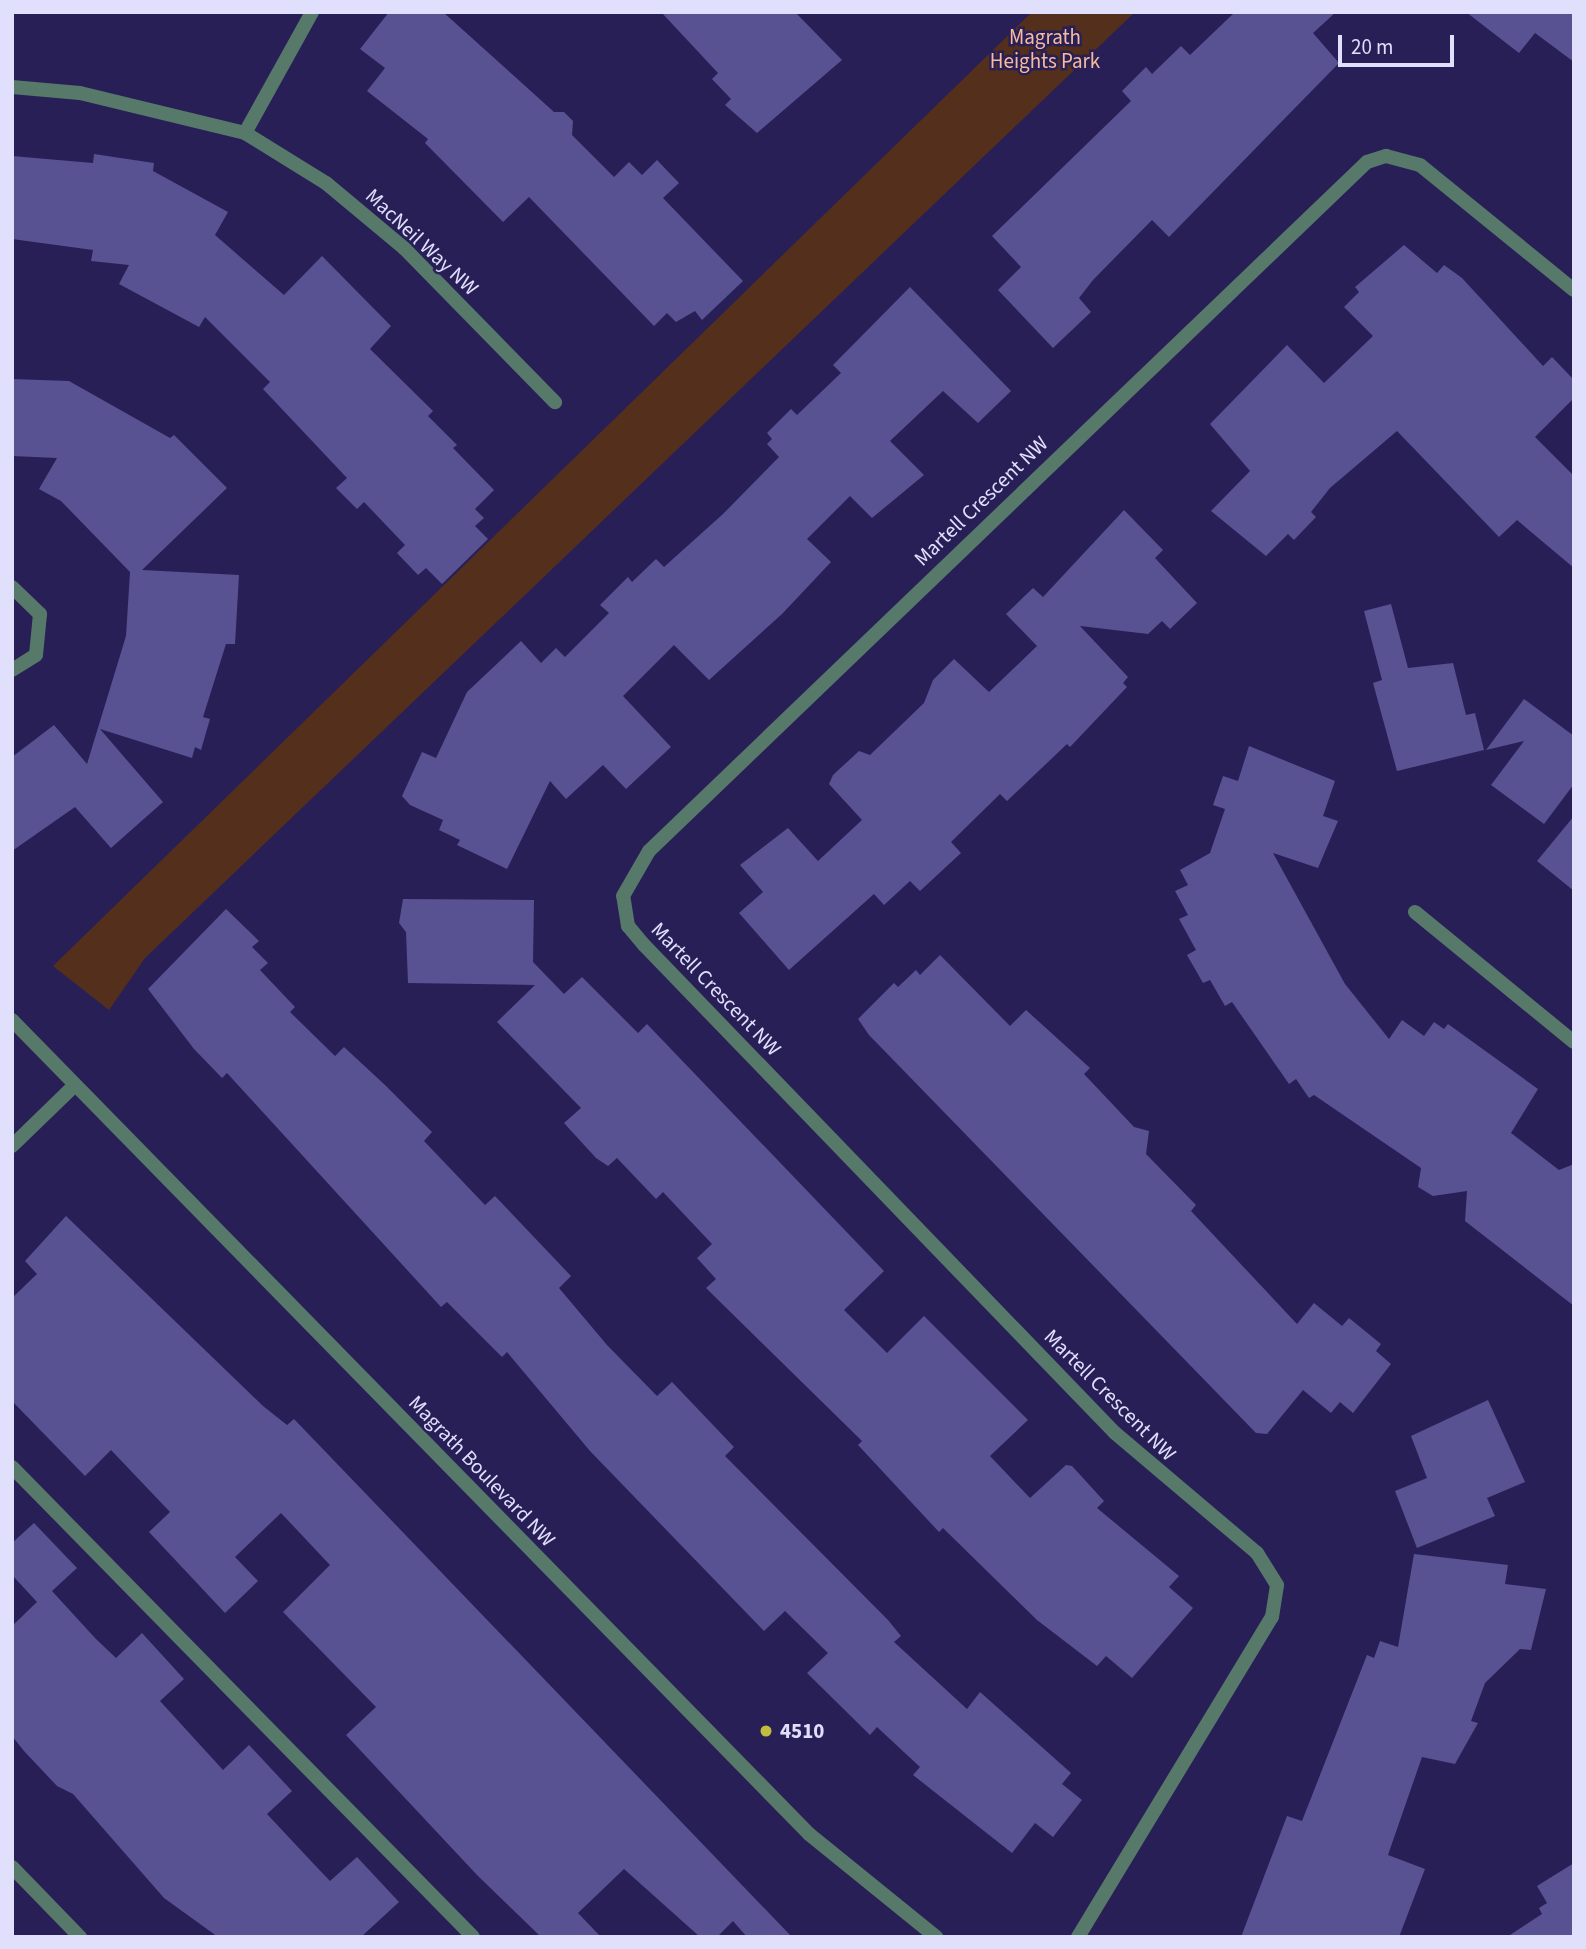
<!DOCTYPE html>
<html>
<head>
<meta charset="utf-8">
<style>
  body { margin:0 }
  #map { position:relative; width:1586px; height:1949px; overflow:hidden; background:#291f57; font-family:"Source Sans 3",sans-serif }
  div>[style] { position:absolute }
  .green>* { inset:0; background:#542f1c }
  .building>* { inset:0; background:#585192 }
  .service>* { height:14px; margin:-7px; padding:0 7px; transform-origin:7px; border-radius:7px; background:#56796a }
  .minor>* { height:14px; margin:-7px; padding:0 7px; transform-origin:7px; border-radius:7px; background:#56796a }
  .tertiary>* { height:14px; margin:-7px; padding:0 7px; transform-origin:7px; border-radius:7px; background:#56796a }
  .dots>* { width:19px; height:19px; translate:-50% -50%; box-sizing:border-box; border:4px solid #291f57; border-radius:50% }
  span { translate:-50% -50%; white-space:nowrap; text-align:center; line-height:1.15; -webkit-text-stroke:5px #291f57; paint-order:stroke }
  .park-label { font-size:21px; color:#f6ba9d }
  .street-label { font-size:21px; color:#e0dffc }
  .poi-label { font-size:21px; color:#e0dffc; font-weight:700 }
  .left { translate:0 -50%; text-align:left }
  .frame { position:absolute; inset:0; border:14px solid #e0dffc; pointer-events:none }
  .scale { position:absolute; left:1338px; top:35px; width:116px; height:32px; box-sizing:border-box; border:4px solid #e0dffc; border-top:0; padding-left:9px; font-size:21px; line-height:24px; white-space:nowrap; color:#e0dffc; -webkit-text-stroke:5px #291f57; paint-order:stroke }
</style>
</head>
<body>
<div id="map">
  <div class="green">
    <i style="clip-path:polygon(1032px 12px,1135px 12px,145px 958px,109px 1010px,53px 966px)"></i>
  </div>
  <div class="building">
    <i style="clip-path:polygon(389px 12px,443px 12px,554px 112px,564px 112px,573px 121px,572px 135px,614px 177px,629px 162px,642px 175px,657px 160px,679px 183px,663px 198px,743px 281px,702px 320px,695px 311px,676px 322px,667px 313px,654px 326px,529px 197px,503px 222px,425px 143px,428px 139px,367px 91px,385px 68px,360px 49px)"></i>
    <i style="clip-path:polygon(661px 12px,795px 12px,842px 60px,757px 133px,725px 105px,731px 99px,712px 79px,718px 73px)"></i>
    <i style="clip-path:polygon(1235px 12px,1336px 12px,1313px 33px,1339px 63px,1169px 237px,1152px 220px,1093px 280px,1079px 298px,1091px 312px,1053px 348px,998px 290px,1021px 267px,992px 236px,1131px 101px,1122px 91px,1146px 67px,1152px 74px,1181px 46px,1190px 55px)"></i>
    <i style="clip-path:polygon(1466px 12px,1574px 12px,1574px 62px,1535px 33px,1519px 53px)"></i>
    <i style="clip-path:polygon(94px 154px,154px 163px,153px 171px,228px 212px,215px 235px,284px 295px,322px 256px,391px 326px,370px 349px,433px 411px,428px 416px,457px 445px,453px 448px,494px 490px,475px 509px,484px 518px,475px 526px,488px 539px,442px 584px,426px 568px,418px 575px,397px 553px,405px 545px,364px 502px,357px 509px,336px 488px,347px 478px,263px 389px,270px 382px,205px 317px,199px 327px,119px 284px,129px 265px,91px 261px,93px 250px,12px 239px,12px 156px,93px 163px)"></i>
    <i style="clip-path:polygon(1404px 245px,1437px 273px,1444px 265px,1462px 278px,1543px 366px,1552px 357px,1574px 380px,1574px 398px,1535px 437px,1574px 476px,1574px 568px,1517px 520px,1499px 537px,1397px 431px,1330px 488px,1311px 512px,1316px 517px,1294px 540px,1288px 534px,1266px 556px,1211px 511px,1250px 471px,1210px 424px,1287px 345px,1324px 383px,1373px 336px,1344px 307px,1359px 292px,1355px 287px)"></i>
    <i style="clip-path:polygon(910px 287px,1011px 391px,978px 423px,943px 391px,890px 441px,924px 475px,872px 518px,850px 496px,807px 539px,831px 562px,782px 614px,709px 680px,674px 645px,623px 696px,671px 747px,626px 789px,603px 765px,566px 799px,550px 781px,507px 869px,457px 845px,460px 840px,439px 830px,443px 820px,410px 805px,402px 796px,422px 752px,436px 758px,467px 692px,521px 641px,541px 663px,556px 648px,565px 657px,609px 613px,600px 605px,628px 577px,632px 582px,656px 559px,664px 567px,723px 514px,779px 457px,767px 444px,772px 439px,767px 433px,791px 409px,797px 415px,841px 373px,833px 365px)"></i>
    <i style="clip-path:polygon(12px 379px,69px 381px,170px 438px,174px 435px,227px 488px,142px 570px,239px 575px,235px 644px,226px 644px,203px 717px,210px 719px,201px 750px,195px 747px,192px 758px,100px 729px,163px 802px,111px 848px,75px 807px,12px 851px,12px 757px,54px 725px,87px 764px,126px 636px,130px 572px,61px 501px,39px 489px,57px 458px,12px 456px)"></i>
    <i style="clip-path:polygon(1124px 510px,1163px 550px,1155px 558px,1197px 603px,1170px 629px,1162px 621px,1148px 634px,1080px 626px,1128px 677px,1123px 683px,1127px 687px,1070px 747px,1067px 744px,1007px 801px,1000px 794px,951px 842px,961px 853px,920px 891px,910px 881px,884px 905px,874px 894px,789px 970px,739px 913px,763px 892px,740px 865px,788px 828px,818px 861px,862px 820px,829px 784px,833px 775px,859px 751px,870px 755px,924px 703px,933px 680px,954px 659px,989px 692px,1037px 646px,1006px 614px,1033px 588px,1043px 597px)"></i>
    <i style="clip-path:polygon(1391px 604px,1408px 668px,1453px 663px,1466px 715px,1475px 713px,1484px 750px,1397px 771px,1373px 683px,1382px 680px,1364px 611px)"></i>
    <i style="clip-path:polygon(1524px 699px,1574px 736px,1574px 784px,1544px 824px,1491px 785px,1524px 741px,1486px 750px)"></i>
    <i style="clip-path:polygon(1249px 746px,1335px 781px,1323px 816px,1338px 821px,1318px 868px,1273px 853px,1345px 984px,1389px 1039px,1402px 1020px,1424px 1036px,1434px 1022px,1444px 1029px,1448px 1024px,1538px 1089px,1511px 1133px,1559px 1170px,1574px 1164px,1574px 1306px,1465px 1221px,1467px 1191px,1433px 1196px,1418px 1187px,1421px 1168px,1314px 1095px,1309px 1098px,1296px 1079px,1289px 1084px,1232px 1002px,1225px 1006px,1210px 980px,1203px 983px,1187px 955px,1196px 950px,1179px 919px,1188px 915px,1175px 891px,1188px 885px,1180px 870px,1210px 853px,1225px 809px,1213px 805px,1223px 776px,1238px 781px)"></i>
    <i style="clip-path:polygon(1574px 816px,1574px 891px,1537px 861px)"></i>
    <i style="clip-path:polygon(403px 899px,534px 900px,533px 962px,564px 994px,582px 977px,638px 1033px,647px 1024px,884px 1271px,844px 1310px,887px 1353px,924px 1316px,1028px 1420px,990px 1456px,1030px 1498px,1066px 1465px,1072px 1466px,1104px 1501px,1097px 1508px,1179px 1576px,1169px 1587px,1193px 1608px,1132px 1678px,1106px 1656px,1097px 1666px,1037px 1620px,943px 1528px,939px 1532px,858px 1445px,862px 1441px,706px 1288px,716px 1279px,697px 1258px,712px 1244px,663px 1192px,656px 1199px,617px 1158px,608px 1166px,596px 1158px,564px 1123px,581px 1108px,497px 1022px,535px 985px,408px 983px,406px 932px,399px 923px)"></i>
    <i style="clip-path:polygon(226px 909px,259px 941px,252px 947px,268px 963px,260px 970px,295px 1007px,290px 1012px,335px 1056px,344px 1047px,385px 1085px,432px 1132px,424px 1141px,485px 1205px,495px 1196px,571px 1276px,559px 1288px,607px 1345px,657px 1396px,672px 1382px,734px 1447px,725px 1456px,888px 1620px,901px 1636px,894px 1642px,967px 1709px,980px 1692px,1071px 1773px,1062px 1784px,1082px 1800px,1053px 1837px,1035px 1823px,1012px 1853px,913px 1775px,920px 1767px,877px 1727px,870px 1735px,807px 1673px,828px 1653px,785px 1611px,764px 1631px,590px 1451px,507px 1352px,502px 1357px,447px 1302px,441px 1307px,227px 1073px,222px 1078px,194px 1049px,148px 989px)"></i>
    <i style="clip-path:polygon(940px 955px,1010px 1026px,1026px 1010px,1090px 1068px,1084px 1074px,1134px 1127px,1149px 1131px,1146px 1154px,1196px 1205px,1191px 1211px,1297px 1324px,1314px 1303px,1342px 1326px,1349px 1318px,1381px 1344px,1376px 1351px,1391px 1364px,1353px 1413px,1340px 1402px,1331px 1413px,1303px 1390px,1267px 1434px,1256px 1433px,869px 1035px,858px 1019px,894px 983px,898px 987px,916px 970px,920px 975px)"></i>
    <i style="clip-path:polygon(66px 1216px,263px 1406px,287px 1425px,294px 1419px,792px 1937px,747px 1937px,733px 1921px,717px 1937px,700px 1937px,624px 1869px,578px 1913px,601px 1937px,541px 1937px,477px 1875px,346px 1735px,376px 1707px,283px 1612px,330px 1565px,281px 1513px,235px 1557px,258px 1581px,225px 1613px,149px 1532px,170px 1512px,111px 1450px,85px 1476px,12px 1401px,12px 1298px,37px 1274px,25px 1261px)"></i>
    <i style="clip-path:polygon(1488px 1400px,1525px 1482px,1487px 1498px,1495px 1516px,1417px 1548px,1395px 1491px,1427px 1478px,1411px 1436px)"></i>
    <i style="clip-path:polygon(34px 1523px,77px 1568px,52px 1591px,95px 1638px,116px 1658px,142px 1633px,184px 1679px,160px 1701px,223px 1770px,249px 1745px,292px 1791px,267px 1814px,310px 1860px,330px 1881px,357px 1857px,399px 1902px,361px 1937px,218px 1937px,164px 1898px,73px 1794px,57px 1786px,24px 1751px,12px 1736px,12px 1626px,37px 1602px,12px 1575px,12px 1543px)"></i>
    <i style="clip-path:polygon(1414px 1554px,1508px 1565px,1505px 1584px,1546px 1589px,1531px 1650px,1520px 1649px,1485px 1683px,1471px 1721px,1478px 1723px,1455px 1764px,1422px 1757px,1388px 1855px,1425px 1869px,1399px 1937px,1241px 1937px,1287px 1816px,1302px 1821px,1367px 1655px,1374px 1658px,1380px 1641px,1398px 1647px)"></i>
    <i style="clip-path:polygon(1574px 1863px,1574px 1937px,1507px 1937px,1542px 1914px,1539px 1908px,1547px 1903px,1537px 1886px)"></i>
  </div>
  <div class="service">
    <i style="left:12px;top:1467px;width:658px;rotate:45.55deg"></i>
  </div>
  <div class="minor">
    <i style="left:12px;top:87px;width:68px;rotate:5deg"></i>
    <i style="left:80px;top:93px;width:170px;rotate:13.6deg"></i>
    <i style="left:245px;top:133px;width:95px;rotate:31.7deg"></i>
    <i style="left:326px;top:183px;width:102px;rotate:39.8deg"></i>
    <i style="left:404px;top:248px;width:216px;rotate:45.6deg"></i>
    <i style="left:245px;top:133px;width:138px;rotate:-61deg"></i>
    <i style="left:12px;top:587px;width:39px;rotate:44deg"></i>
    <i style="left:40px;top:614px;width:41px;rotate:95.6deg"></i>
    <i style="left:36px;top:655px;width:28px;rotate:148deg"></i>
    <i style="left:1415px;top:912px;width:205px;rotate:39.3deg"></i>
    <i style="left:12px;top:1146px;width:86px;rotate:-44.1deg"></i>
    <i style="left:12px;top:1867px;width:98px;rotate:45.8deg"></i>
    <i style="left:1078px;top:1937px;width:374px;rotate:-58.8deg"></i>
    <i style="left:1272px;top:1617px;width:32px;rotate:-81deg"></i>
    <i style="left:1277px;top:1585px;width:38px;rotate:-122deg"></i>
    <i style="left:1257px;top:1553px;width:186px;rotate:-139.8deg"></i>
    <i style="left:1115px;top:1433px;width:678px;rotate:-133.98deg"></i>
    <i style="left:644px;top:945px;width:25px;rotate:-130deg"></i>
    <i style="left:628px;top:926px;width:30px;rotate:-99deg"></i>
    <i style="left:623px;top:896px;width:52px;rotate:-60deg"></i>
    <i style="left:649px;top:851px;width:995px;rotate:-43.82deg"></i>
    <i style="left:1367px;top:162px;width:20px;rotate:-18deg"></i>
    <i style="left:1386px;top:156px;width:35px;rotate:15deg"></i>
    <i style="left:1420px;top:165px;width:198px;rotate:39.1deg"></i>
  </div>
  <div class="tertiary">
    <i style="left:12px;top:1020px;width:1139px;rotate:45.6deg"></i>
    <i style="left:809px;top:1834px;width:164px;rotate:39deg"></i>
  </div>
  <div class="dots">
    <i style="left:766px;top:1731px;background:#c2bd3f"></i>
  </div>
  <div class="park-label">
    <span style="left:1045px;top:49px">Magrath<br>Heights Park</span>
  </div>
  <div class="street-label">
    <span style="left:422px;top:242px;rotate:43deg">MacNeil Way NW</span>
    <span style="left:981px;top:501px;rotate:-44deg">Martell Crescent NW</span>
    <span style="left:716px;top:989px;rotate:46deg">Martell Crescent NW</span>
    <span style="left:1110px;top:1395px;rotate:45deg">Martell Crescent NW</span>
    <span style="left:482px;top:1471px;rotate:46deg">Magrath Boulevard NW</span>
  </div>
  <div class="poi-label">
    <span class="left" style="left:780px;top:1731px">4510</span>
  </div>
  <div class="frame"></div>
  <div class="scale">20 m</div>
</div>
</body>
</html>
